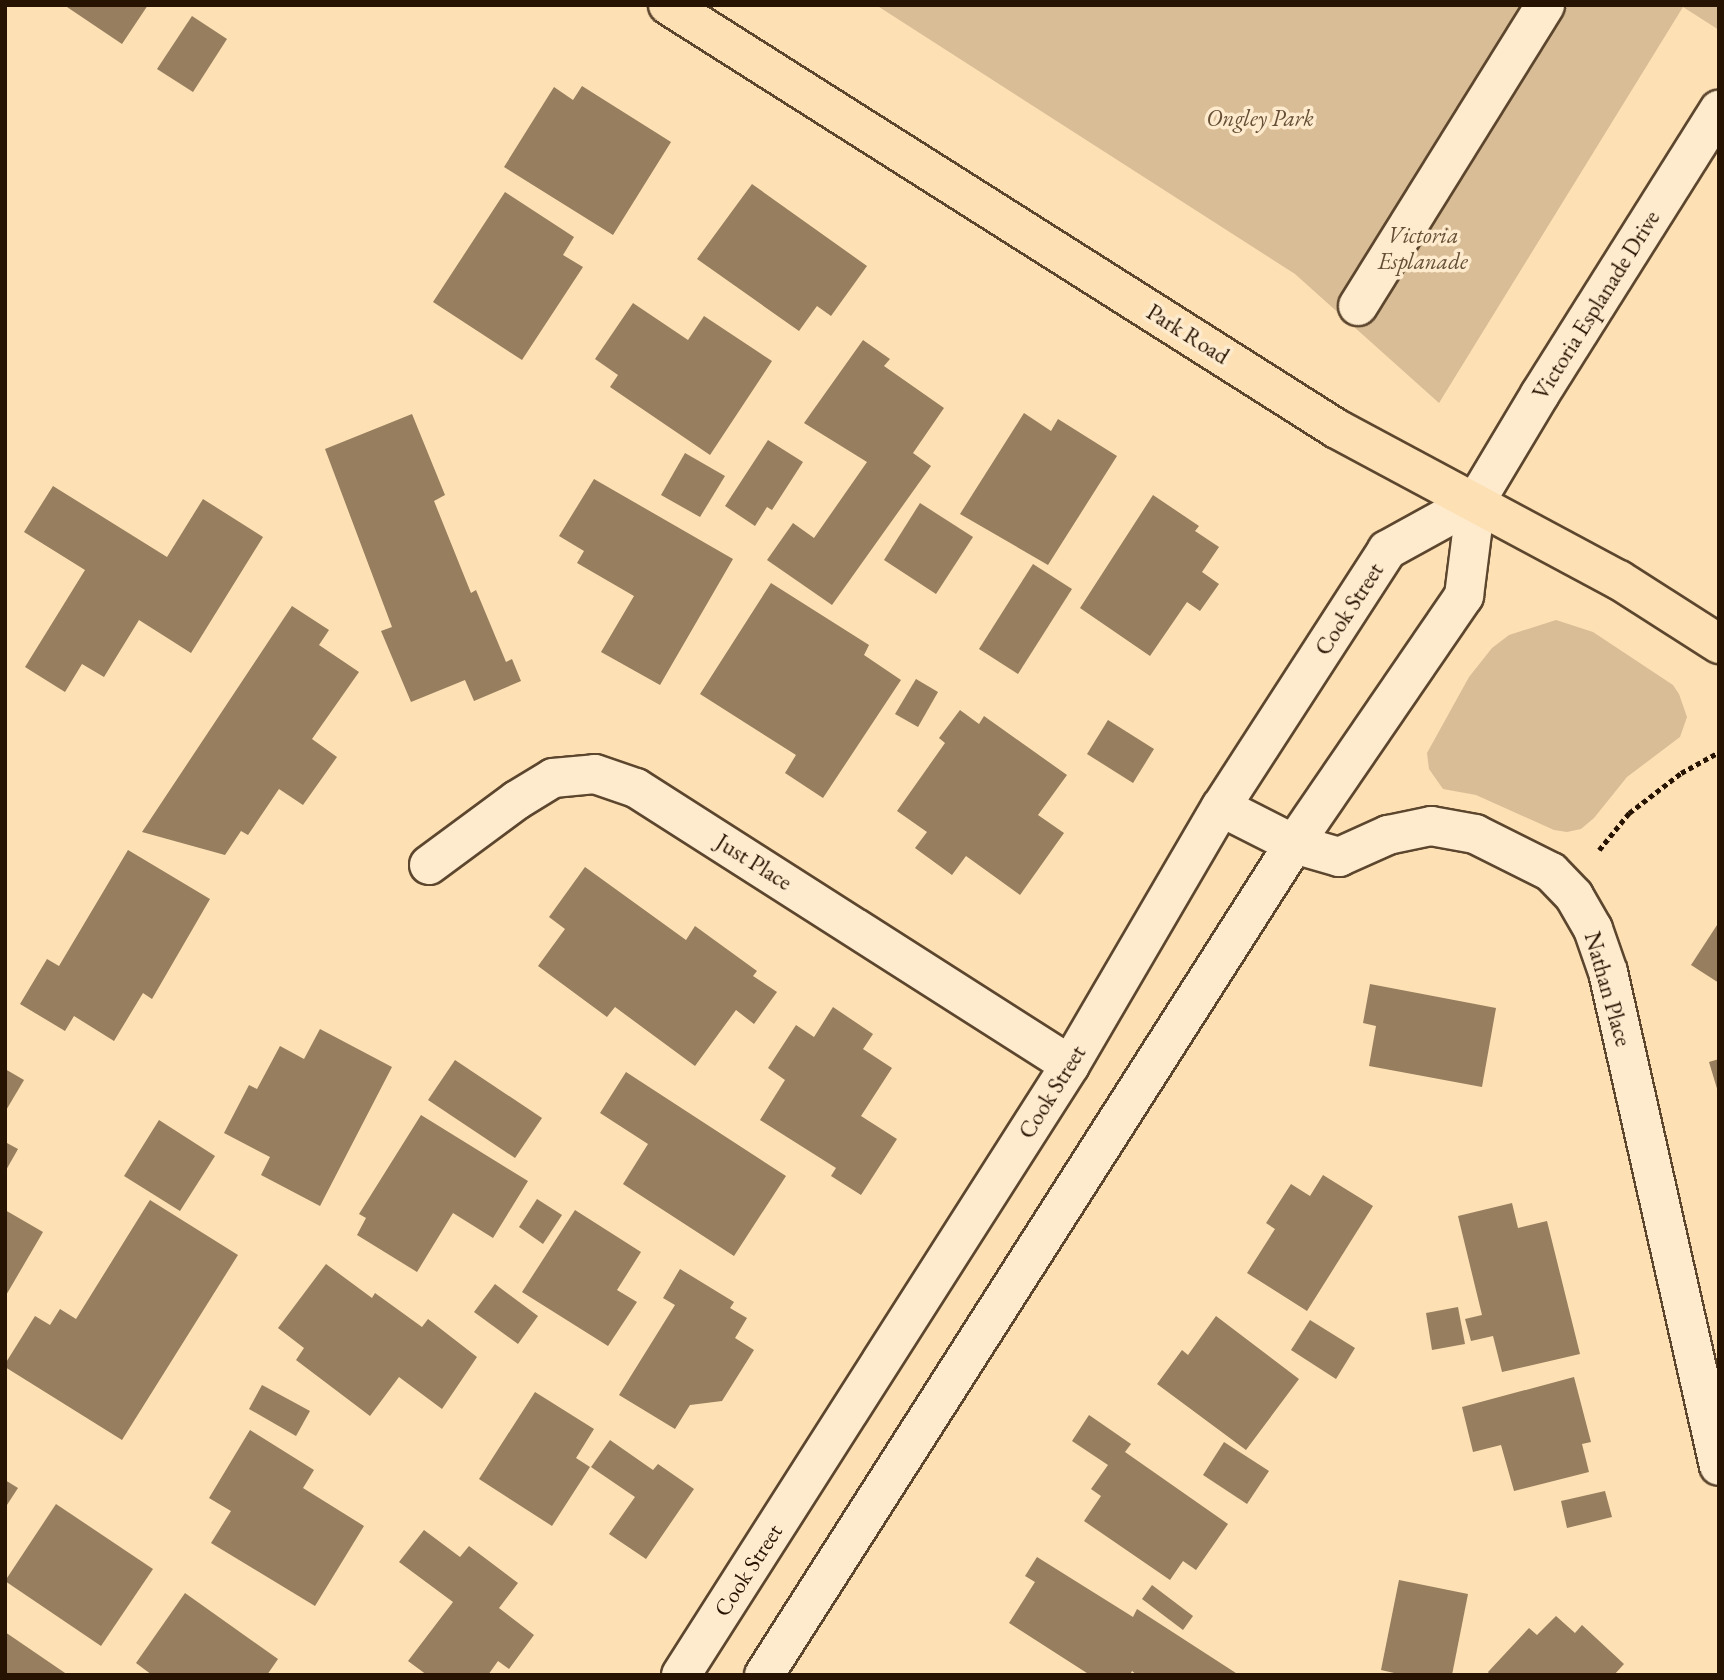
<!DOCTYPE html>
<html>
<head>
<meta charset="utf-8">
<style>
  body { margin:0 }
  #map { position:relative; width:1724px; height:1680px; overflow:hidden; background:#fde0b4; font-family:"EB Garamond",serif }
  div>[style] { position:absolute }
  .green>* { inset:0; background:#d9bd96 }
  .building>* { inset:0; background:#967e5e }
  .path>* { height:4.5px; margin-top:-2.25px; transform-origin:0; background:repeating-linear-gradient(90deg,#271301 0 5px,transparent 0 8.5px) }
  .roads { filter:drop-shadow(2px 0 #5c462e) drop-shadow(-2px 0 #5c462e) drop-shadow(0 2px #5c462e) drop-shadow(0 -2px #5c462e) }
  .minor>* { height:38px; margin:-19px; padding:0 19px; transform-origin:19px; border-radius:19px; background:#feebce }
  .major>* { height:38px; margin:-19px; padding:0 19px; transform-origin:19px; border-radius:19px; background:#fde0b4 }
  span { translate:-50% -50%; white-space:nowrap; text-align:center; line-height:1.15; -webkit-text-stroke:7px #feebce; paint-order:stroke }
  .park-label { font-size:23px; color:#654e35; font-style:italic }
  .street-label { font-size:23px; color:#271301 }
  .frame { position:absolute; inset:0; border:7px solid #271301; pointer-events:none }
</style>
</head>
<body>
<div id="map">
  <div class="green">
    <i style="clip-path:polygon(876px 5px,1719px 5px,1719px 30px,1683px 7px,1439px 403px,1295px 274px)"></i>
    <i style="clip-path:polygon(1556px 620px,1593px 632px,1673px 685px,1679px 694px,1687px 717px,1680px 737px,1627px 777px,1594px 818px,1581px 829px,1567px 832px,1554px 830px,1476px 795px,1443px 789px,1429px 769px,1427px 753px,1469px 677px,1492px 648px,1509px 635px)"></i>
  </div>
  <div class="building">
    <i style="clip-path:polygon(64px 5px,148px 5px,122px 44px)"></i>
    <i style="clip-path:polygon(192px 16px,227px 39px,193px 92px,157px 69px)"></i>
    <i style="clip-path:polygon(582px 86px,671px 142px,613px 235px,504px 167px,554px 87px,573px 100px)"></i>
    <i style="clip-path:polygon(752px 184px,867px 266px,831px 316px,817px 306px,799px 331px,697px 259px)"></i>
    <i style="clip-path:polygon(505px 192px,574px 237px,563px 255px,583px 267px,522px 360px,433px 302px)"></i>
    <i style="clip-path:polygon(633px 303px,688px 340px,704px 316px,772px 361px,710px 455px,610px 387px,618px 375px,595px 359px)"></i>
    <i style="clip-path:polygon(863px 340px,890px 359px,884px 366px,944px 408px,913px 453px,931px 466px,832px 605px,767px 560px,793px 523px,814px 538px,867px 462px,804px 423px)"></i>
    <i style="clip-path:polygon(1024px 413px,1051px 431px,1058px 419px,1117px 456px,1048px 565px,960px 514px)"></i>
    <i style="clip-path:polygon(412px 414px,445px 495px,434px 501px,471px 593px,476px 590px,506px 662px,512px 659px,521px 681px,474px 701px,465px 680px,411px 702px,381px 631px,392px 627px,325px 449px)"></i>
    <i style="clip-path:polygon(768px 440px,803px 462px,772px 510px,767px 507px,755px 526px,725px 506px)"></i>
    <i style="clip-path:polygon(685px 453px,725px 476px,700px 517px,661px 495px)"></i>
    <i style="clip-path:polygon(594px 479px,733px 559px,660px 685px,601px 652px,634px 596px,577px 563px,584px 551px,559px 536px)"></i>
    <i style="clip-path:polygon(53px 486px,167px 557px,203px 499px,263px 537px,191px 653px,139px 620px,104px 677px,82px 664px,65px 692px,25px 667px,85px 570px,24px 532px)"></i>
    <i style="clip-path:polygon(1153px 495px,1199px 526px,1195px 531px,1219px 547px,1202px 572px,1219px 584px,1200px 611px,1187px 602px,1150px 656px,1080px 608px)"></i>
    <i style="clip-path:polygon(920px 503px,973px 537px,936px 594px,884px 560px)"></i>
    <i style="clip-path:polygon(1033px 564px,1072px 589px,1018px 674px,979px 649px)"></i>
    <i style="clip-path:polygon(771px 583px,869px 645px,864px 655px,901px 680px,823px 798px,785px 773px,796px 755px,700px 694px)"></i>
    <i style="clip-path:polygon(292px 606px,329px 630px,319px 645px,359px 672px,312px 739px,337px 757px,303px 805px,279px 789px,248px 835px,241px 831px,225px 855px,142px 832px)"></i>
    <i style="clip-path:polygon(916px 679px,938px 692px,918px 727px,895px 714px)"></i>
    <i style="clip-path:polygon(960px 710px,979px 724px,984px 716px,1067px 775px,1038px 815px,1064px 833px,1020px 895px,966px 856px,952px 875px,915px 848px,927px 832px,897px 811px,945px 743px,939px 738px)"></i>
    <i style="clip-path:polygon(1108px 720px,1154px 749px,1133px 783px,1087px 754px)"></i>
    <i style="clip-path:polygon(128px 850px,210px 899px,152px 999px,143px 993px,114px 1041px,74px 1016px,65px 1031px,20px 1004px,47px 959px,59px 966px)"></i>
    <i style="clip-path:polygon(585px 867px,686px 940px,695px 926px,757px 971px,753px 976px,777px 992px,754px 1024px,736px 1010px,695px 1066px,615px 1007px,607px 1017px,538px 966px,565px 929px,549px 917px)"></i>
    <i style="clip-path:polygon(1719px 922px,1719px 983px,1691px 965px)"></i>
    <i style="clip-path:polygon(1370px 984px,1496px 1008px,1482px 1087px,1369px 1066px,1376px 1026px,1363px 1023px)"></i>
    <i style="clip-path:polygon(833px 1007px,873px 1034px,863px 1049px,892px 1068px,861px 1116px,897px 1139px,861px 1195px,831px 1176px,836px 1168px,760px 1120px,785px 1080px,768px 1068px,796px 1025px,814px 1037px)"></i>
    <i style="clip-path:polygon(320px 1029px,392px 1067px,320px 1206px,261px 1175px,270px 1157px,224px 1133px,249px 1085px,257px 1089px,280px 1046px,304px 1059px)"></i>
    <i style="clip-path:polygon(1719px 1059px,1719px 1092px,1718px 1092px,1709px 1062px)"></i>
    <i style="clip-path:polygon(455px 1060px,542px 1118px,515px 1158px,428px 1100px)"></i>
    <i style="clip-path:polygon(5px 1069px,24px 1080px,5px 1112px)"></i>
    <i style="clip-path:polygon(626px 1072px,786px 1176px,734px 1256px,623px 1184px,648px 1144px,600px 1113px)"></i>
    <i style="clip-path:polygon(421px 1115px,528px 1181px,493px 1238px,453px 1213px,417px 1272px,357px 1235px,366px 1218px,359px 1214px)"></i>
    <i style="clip-path:polygon(159px 1120px,215px 1156px,180px 1211px,124px 1176px)"></i>
    <i style="clip-path:polygon(5px 1142px,18px 1149px,5px 1172px)"></i>
    <i style="clip-path:polygon(1323px 1175px,1373px 1206px,1307px 1311px,1247px 1273px,1275px 1229px,1266px 1223px,1291px 1184px,1310px 1196px)"></i>
    <i style="clip-path:polygon(537px 1199px,562px 1215px,543px 1244px,519px 1227px)"></i>
    <i style="clip-path:polygon(150px 1200px,238px 1255px,122px 1440px,5px 1367px,5px 1364px,35px 1316px,50px 1325px,60px 1309px,76px 1319px)"></i>
    <i style="clip-path:polygon(1512px 1203px,1518px 1228px,1547px 1221px,1580px 1354px,1502px 1372px,1493px 1336px,1471px 1341px,1465px 1319px,1482px 1315px,1458px 1216px)"></i>
    <i style="clip-path:polygon(5px 1210px,43px 1232px,5px 1297px)"></i>
    <i style="clip-path:polygon(575px 1210px,641px 1252px,617px 1290px,637px 1302px,608px 1346px,522px 1292px)"></i>
    <i style="clip-path:polygon(326px 1264px,372px 1298px,375px 1293px,422px 1327px,428px 1319px,477px 1357px,442px 1409px,399px 1377px,370px 1416px,296px 1360px,304px 1348px,278px 1328px)"></i>
    <i style="clip-path:polygon(680px 1269px,734px 1302px,730px 1308px,747px 1318px,735px 1338px,754px 1350px,722px 1401px,690px 1405px,675px 1429px,619px 1395px,675px 1305px,663px 1298px)"></i>
    <i style="clip-path:polygon(495px 1284px,538px 1316px,518px 1344px,474px 1312px)"></i>
    <i style="clip-path:polygon(1458px 1307px,1465px 1344px,1432px 1350px,1426px 1313px)"></i>
    <i style="clip-path:polygon(1216px 1316px,1299px 1379px,1246px 1450px,1157px 1384px,1182px 1350px,1188px 1355px)"></i>
    <i style="clip-path:polygon(1310px 1320px,1355px 1348px,1336px 1379px,1291px 1350px)"></i>
    <i style="clip-path:polygon(1574px 1377px,1591px 1442px,1582px 1444px,1589px 1472px,1514px 1491px,1501px 1445px,1473px 1452px,1462px 1407px)"></i>
    <i style="clip-path:polygon(262px 1385px,310px 1411px,296px 1436px,249px 1409px)"></i>
    <i style="clip-path:polygon(535px 1392px,594px 1429px,576px 1458px,590px 1467px,552px 1526px,479px 1479px)"></i>
    <i style="clip-path:polygon(1089px 1415px,1131px 1444px,1125px 1452px,1228px 1524px,1196px 1570px,1183px 1561px,1170px 1580px,1084px 1521px,1101px 1496px,1091px 1489px,1108px 1465px,1072px 1441px)"></i>
    <i style="clip-path:polygon(250px 1430px,314px 1470px,303px 1488px,364px 1526px,315px 1606px,211px 1543px,231px 1511px,209px 1498px)"></i>
    <i style="clip-path:polygon(610px 1440px,653px 1470px,658px 1464px,694px 1489px,646px 1559px,609px 1534px,635px 1497px,591px 1467px)"></i>
    <i style="clip-path:polygon(1224px 1442px,1269px 1471px,1247px 1504px,1203px 1475px)"></i>
    <i style="clip-path:polygon(5px 1480px,18px 1488px,5px 1508px)"></i>
    <i style="clip-path:polygon(1605px 1491px,1612px 1517px,1567px 1528px,1561px 1501px)"></i>
    <i style="clip-path:polygon(56px 1504px,153px 1569px,101px 1646px,5px 1581px)"></i>
    <i style="clip-path:polygon(424px 1530px,460px 1557px,469px 1546px,518px 1583px,499px 1608px,534px 1635px,509px 1669px,498px 1661px,488px 1675px,427px 1675px,408px 1661px,453px 1602px,399px 1562px)"></i>
    <i style="clip-path:polygon(1037px 1557px,1133px 1617px,1137px 1609px,1239px 1675px,1137px 1675px,1132px 1671px,1130px 1675px,1090px 1675px,1009px 1623px,1035px 1582px,1025px 1576px)"></i>
    <i style="clip-path:polygon(1399px 1580px,1468px 1594px,1452px 1675px,1403px 1675px,1381px 1670px)"></i>
    <i style="clip-path:polygon(1152px 1585px,1193px 1616px,1183px 1630px,1142px 1599px)"></i>
    <i style="clip-path:polygon(185px 1593px,278px 1659px,267px 1675px,152px 1675px,136px 1663px)"></i>
    <i style="clip-path:polygon(1556px 1616px,1575px 1633px,1582px 1625px,1624px 1664px,1614px 1675px,1490px 1675px,1488px 1672px,1529px 1628px,1537px 1635px)"></i>
    <i style="clip-path:polygon(5px 1632px,68px 1675px,5px 1675px)"></i>
  </div>
  <div class="path">
    <i style="left:1599px;top:850px;width:48px;rotate:-51deg"></i>
    <i style="left:1629px;top:813px;width:66px;rotate:-37.6deg"></i>
    <i style="left:1681px;top:773px;width:43px;rotate:-28.9deg"></i>
  </div>
  <div class="roads">
    <div class="minor">
      <i style="left:1358px;top:306px;width:354px;rotate:-58.1deg"></i>
      <i style="left:1221px;top:807px;width:82px;rotate:26.9deg"></i>
      <i style="left:1294px;top:844px;width:47px;rotate:16.1deg"></i>
      <i style="left:1339px;top:857px;width:54px;rotate:-24.2deg"></i>
      <i style="left:1388px;top:835px;width:44px;rotate:-11.8deg"></i>
      <i style="left:1431px;top:826px;width:45px;rotate:10.3deg"></i>
      <i style="left:1475px;top:834px;width:85px;rotate:26.6deg"></i>
      <i style="left:1551px;top:872px;width:33px;rotate:46deg"></i>
      <i style="left:1574px;top:896px;width:38px;rotate:60deg"></i>
      <i style="left:1593px;top:929px;width:46px;rotate:70.8deg"></i>
      <i style="left:1608px;top:972px;width:506px;rotate:77.34deg"></i>
      <i style="left:429px;top:865px;width:109px;rotate:-36.5deg"></i>
      <i style="left:517px;top:800px;width:42px;rotate:-31.4deg"></i>
      <i style="left:553px;top:778px;width:42px;rotate:-5.4deg"></i>
      <i style="left:595px;top:774px;width:43px;rotate:18.9deg"></i>
      <i style="left:636px;top:788px;width:515px;rotate:32.55deg"></i>
      <i style="left:681px;top:1675px;width:723px;rotate:-57.47deg"></i>
      <i style="left:1070px;top:1065px;width:299px;rotate:-59.7deg"></i>
      <i style="left:1221px;top:807px;width:306px;rotate:-57.1deg"></i>
      <i style="left:1387px;top:550px;width:102px;rotate:-28.8deg"></i>
      <i style="left:764px;top:1675px;width:986px;rotate:-57.47deg"></i>
      <i style="left:1294px;top:844px;width:301px;rotate:-55.6deg"></i>
      <i style="left:1464px;top:596px;width:96px;rotate:-82.8deg"></i>
      <i style="left:1476px;top:501px;width:125px;rotate:-59.1deg"></i>
      <i style="left:1540px;top:394px;width:336px;rotate:-57.8deg"></i>
    </div>
    <div class="major">
      <i style="left:668px;top:5px;width:792px;rotate:32.37deg"></i>
      <i style="left:1337px;top:429px;width:320px;rotate:28.2deg"></i>
      <i style="left:1619px;top:580px;width:119px;rotate:32.6deg"></i>
    </div>
  </div>
  <div class="park-label">
    <span style="left:1260px;top:118px">Ongley Park</span>
    <span style="left:1423px;top:248px">Victoria<br>Esplanade</span>
  </div>
  <div class="street-label">
    <span style="left:1596px;top:305px;rotate:-58deg">Victoria Esplanade Drive</span>
    <span style="left:1188px;top:334px;rotate:32deg">Park Road</span>
    <span style="left:1349px;top:609px;rotate:-57deg">Cook Street</span>
    <span style="left:754px;top:862px;rotate:32deg">Just Place</span>
    <span style="left:1608px;top:989px;rotate:74deg">Nathan Place</span>
    <span style="left:1052px;top:1092px;rotate:-58deg">Cook Street</span>
    <span style="left:748px;top:1570px;rotate:-57deg">Cook Street</span>
  </div>
  <div class="frame"></div>
</div>
</body>
</html>
